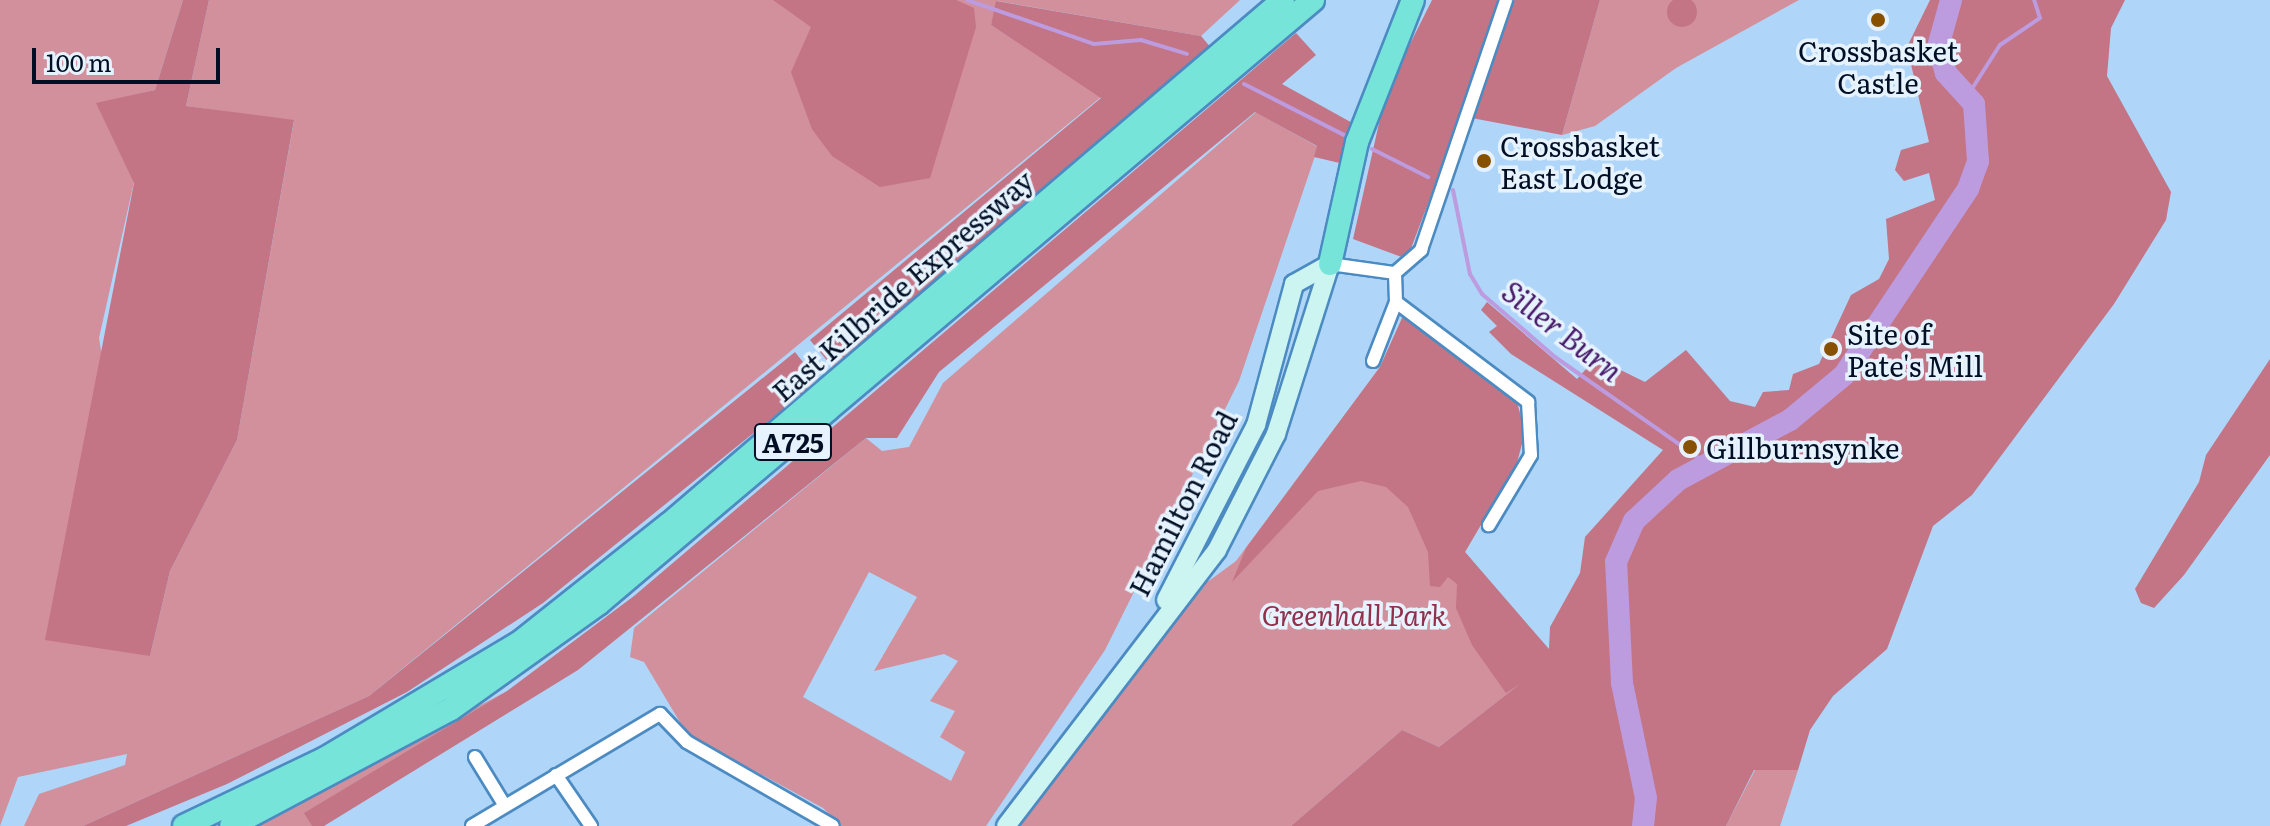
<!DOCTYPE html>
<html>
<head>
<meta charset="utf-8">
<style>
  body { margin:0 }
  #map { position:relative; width:2270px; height:826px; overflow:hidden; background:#afd5f8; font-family:Literata,serif }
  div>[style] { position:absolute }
  .green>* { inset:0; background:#d28f9c }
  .forest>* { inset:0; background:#c37485 }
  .round { border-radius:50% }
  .stream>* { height:4px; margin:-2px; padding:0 2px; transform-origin:2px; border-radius:2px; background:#bd9bdf }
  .river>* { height:22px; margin:-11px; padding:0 11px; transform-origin:11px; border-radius:11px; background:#bd9bdf }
  .roads { filter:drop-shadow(2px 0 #4c8bc2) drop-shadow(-2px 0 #4c8bc2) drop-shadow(0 2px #4c8bc2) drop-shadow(0 -2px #4c8bc2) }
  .minor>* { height:12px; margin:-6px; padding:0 6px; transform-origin:6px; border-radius:6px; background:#fff }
  .secondary>* { height:18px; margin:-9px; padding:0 9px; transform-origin:9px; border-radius:9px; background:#ccf5f1 }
  .trunk>* { height:22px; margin:-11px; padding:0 11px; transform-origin:11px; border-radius:11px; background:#77e4da }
  .dots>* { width:22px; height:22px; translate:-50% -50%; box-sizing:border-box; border:4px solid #e6f3ff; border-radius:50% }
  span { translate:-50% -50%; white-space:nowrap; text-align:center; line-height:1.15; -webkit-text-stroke:7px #e6f3ff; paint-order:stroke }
  .shield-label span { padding:2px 6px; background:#e6f3ff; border:2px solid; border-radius:6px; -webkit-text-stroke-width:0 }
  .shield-label { font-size:26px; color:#000f24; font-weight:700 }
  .poi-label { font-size:28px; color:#000f24 }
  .left { translate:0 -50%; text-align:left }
  .street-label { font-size:28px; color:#000f24 }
  .park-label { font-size:28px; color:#90304b; font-style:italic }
  .water-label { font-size:30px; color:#471a69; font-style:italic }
  .scale { position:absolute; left:32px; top:48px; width:188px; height:36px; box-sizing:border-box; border:4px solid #000f24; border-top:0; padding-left:10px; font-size:24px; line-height:28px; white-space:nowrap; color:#000f24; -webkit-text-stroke:6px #e6f3ff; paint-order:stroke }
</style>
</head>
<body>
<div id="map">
  <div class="green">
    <i style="clip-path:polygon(0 0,183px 0,155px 90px,97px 104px,134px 182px,99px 338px,150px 656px,170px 571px,237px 440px,294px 121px,186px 106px,209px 0,1240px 0,1201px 36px,997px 1px,991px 25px,1101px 97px,369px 696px,83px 826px,24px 826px,39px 794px,125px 765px,127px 754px,18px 777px,0 826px)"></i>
    <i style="clip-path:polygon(1600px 0,1799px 0,1676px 68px,1595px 126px,1562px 135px)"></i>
    <i style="clip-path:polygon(evenodd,1256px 112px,1318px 147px,1239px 381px,1105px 650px,986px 826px,841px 826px,823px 808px,687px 734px,644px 662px,630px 657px,634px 628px,866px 438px,882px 451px,909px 447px,943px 383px,1256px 112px,869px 572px,917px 597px,874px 671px,944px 654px,958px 661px,930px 701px,955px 711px,940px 737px,965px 752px,951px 781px,803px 697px,869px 572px)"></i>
    <i style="clip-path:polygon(1403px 316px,1517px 402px,1517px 463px,1465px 552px,1551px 653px,1542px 667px,1439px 747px,1402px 730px,1291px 826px,1018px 826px,1206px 583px,1236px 561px,1380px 367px)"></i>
    <i style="clip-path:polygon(507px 691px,305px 813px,312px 826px,254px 826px)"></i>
    <i style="clip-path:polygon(1755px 770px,1798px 770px,1780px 826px,1726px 826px)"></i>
  </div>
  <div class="forest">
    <i class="round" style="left:1667px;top:-3px;width:30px;height:30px"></i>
    <i style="clip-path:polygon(183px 0,209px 0,186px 106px,294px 120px,237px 440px,170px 571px,150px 656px,45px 640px,134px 183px,96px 103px,155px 90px)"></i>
    <i style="clip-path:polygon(773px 0,956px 0,974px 8px,976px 27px,930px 178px,880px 187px,832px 156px,812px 129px,791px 72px,811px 27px)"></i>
    <i style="clip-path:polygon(1432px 0,1600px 0,1562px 135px,1461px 116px,1407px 259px,1353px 239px,1386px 92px)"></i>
    <i style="clip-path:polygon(1930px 0,2125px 0,2111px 28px,2107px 76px,2171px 192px,2166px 220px,2114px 304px,1972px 495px,1933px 526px,1887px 649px,1833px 696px,1810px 730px,1798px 770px,1754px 770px,1726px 826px,1291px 826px,1402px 730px,1439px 747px,1520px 684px,1506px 693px,1472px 645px,1456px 608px,1457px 584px,1448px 577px,1440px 587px,1430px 586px,1428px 552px,1408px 507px,1386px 487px,1361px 481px,1318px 491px,1232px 582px,1246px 548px,1380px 367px,1403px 316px,1517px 402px,1525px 432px,1517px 463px,1465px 552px,1549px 649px,1550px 627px,1580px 573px,1585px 537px,1663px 450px,1511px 354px,1489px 332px,1497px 326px,1481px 310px,1487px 302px,1577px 379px,1596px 358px,1645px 382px,1686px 350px,1730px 401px,1755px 407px,1763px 392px,1789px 390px,1793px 374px,1819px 364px,1851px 295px,1879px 279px,1889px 259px,1886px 219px,1935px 200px,1929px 173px,1904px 181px,1895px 170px,1901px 150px,1929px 142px,1907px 47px)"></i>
    <i style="clip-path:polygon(996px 1px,1201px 36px,1212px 49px,834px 369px,810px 340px,1101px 98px,991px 25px)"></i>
    <i style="clip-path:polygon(1296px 33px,1316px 55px,1282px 84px,1356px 125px,1344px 164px,1314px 157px,1317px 146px,1255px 112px,939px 372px,897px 438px,866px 438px,578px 670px,324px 826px,312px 826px,304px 813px,507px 691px,634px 596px)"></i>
    <i style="clip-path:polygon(795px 352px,818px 381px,543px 603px,407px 692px,227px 784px,126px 826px,83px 826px,369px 696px)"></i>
    <i style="clip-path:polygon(2270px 359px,2270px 455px,2184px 575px,2154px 608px,2141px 603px,2135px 589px,2199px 482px,2206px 455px)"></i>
  </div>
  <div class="stream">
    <i style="left:967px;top:0;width:134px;rotate:19.1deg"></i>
    <i style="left:1094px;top:44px;width:47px;rotate:-4.9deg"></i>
    <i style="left:1141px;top:40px;width:48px;rotate:16.9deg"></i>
    <i style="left:1244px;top:84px;width:117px;rotate:27deg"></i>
    <i style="left:1968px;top:95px;width:59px;rotate:-57.4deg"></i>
    <i style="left:2000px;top:45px;width:48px;rotate:-34deg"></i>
    <i style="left:2040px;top:18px;width:19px;rotate:-108deg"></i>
    <i style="left:1372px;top:149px;width:63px;rotate:26.6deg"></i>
    <i style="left:1453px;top:190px;width:86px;rotate:78.6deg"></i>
    <i style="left:1470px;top:274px;width:23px;rotate:59deg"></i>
    <i style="left:1482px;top:294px;width:96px;rotate:40.8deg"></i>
    <i style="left:1555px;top:357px;width:186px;rotate:35.1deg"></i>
  </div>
  <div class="river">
    <i style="left:1643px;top:826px;width:28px;rotate:-84deg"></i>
    <i style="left:1646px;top:798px;width:117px;rotate:-101.8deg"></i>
    <i style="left:1622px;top:683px;width:121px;rotate:-92.8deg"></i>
    <i style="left:1616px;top:562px;width:45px;rotate:-66.3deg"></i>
    <i style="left:1634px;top:521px;width:60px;rotate:-43deg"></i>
    <i style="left:1678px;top:480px;width:127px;rotate:-28.2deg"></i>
    <i style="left:1790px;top:420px;width:70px;rotate:-39.8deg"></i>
    <i style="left:1844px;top:375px;width:224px;rotate:-56.3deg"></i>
    <i style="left:1968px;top:189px;width:30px;rotate:-70deg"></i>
    <i style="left:1978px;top:161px;width:57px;rotate:-94deg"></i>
    <i style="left:1974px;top:104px;width:42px;rotate:-132.1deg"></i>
    <i style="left:1946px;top:73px;width:27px;rotate:-107deg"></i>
    <i style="left:1938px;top:47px;width:49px;rotate:-74.5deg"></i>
  </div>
  <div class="roads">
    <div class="minor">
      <i style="left:1330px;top:264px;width:66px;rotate:7.9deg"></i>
      <i style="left:1395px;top:273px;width:35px;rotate:-41deg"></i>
      <i style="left:1421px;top:250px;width:264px;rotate:-71.2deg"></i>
      <i style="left:1396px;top:302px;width:166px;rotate:37.1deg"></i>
      <i style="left:1528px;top:402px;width:53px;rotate:86.8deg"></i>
      <i style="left:1531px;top:455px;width:82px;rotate:121deg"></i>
      <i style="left:1373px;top:361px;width:63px;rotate:-68.7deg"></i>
      <i style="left:1396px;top:302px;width:29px;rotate:-92deg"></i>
      <i style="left:475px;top:757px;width:57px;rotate:58.5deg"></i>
      <i style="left:556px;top:775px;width:62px;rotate:55.5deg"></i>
      <i style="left:472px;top:826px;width:219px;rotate:-30.8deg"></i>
      <i style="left:660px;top:714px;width:39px;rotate:46deg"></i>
      <i style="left:687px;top:742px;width:168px;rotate:29.9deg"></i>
    </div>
    <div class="secondary">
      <i style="left:1166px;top:600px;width:197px;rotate:-62.8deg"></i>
      <i style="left:1256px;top:425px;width:146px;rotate:-74.9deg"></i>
      <i style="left:1294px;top:284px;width:41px;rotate:-29.1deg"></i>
      <i style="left:1006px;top:826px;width:347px;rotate:-52.6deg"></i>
      <i style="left:1217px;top:550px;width:130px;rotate:-63deg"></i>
      <i style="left:1276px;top:434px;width:178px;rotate:-72.4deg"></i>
    </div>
    <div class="trunk">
      <i style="left:1330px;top:264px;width:125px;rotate:-77.5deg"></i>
      <i style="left:1357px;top:142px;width:153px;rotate:-68.5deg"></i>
      <i style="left:184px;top:826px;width:155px;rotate:-25.6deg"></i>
      <i style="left:324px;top:759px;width:228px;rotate:-30.8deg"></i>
      <i style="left:520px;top:642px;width:190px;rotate:-38.4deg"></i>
      <i style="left:669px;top:524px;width:807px;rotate:-40.48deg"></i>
      <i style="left:231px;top:826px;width:249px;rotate:-28deg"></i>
      <i style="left:451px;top:709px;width:181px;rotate:-35.5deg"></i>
      <i style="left:598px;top:604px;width:936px;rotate:-40.19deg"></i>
    </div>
  </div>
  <div class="dots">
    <i style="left:1878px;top:20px;background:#875100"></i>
    <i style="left:1484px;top:161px;background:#875100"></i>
    <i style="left:1831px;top:349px;background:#875100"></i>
    <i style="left:1690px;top:447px;background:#875100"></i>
  </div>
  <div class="shield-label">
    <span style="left:793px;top:442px">A725</span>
  </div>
  <div class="poi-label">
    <span style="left:1878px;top:66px">Crossbasket<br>Castle</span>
    <span class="left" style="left:1500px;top:161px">Crossbasket<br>East Lodge</span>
    <span class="left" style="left:1847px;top:349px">Site of<br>Pate's Mill</span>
    <span class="left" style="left:1706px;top:447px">Gillburnsynke</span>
  </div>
  <div class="street-label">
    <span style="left:902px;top:285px;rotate:-41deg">East Kilbride Expressway</span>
    <span style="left:1182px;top:503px;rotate:-63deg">Hamilton Road</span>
  </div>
  <div class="park-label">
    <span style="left:1354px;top:614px">Greenhall Park</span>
  </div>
  <div class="water-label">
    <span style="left:1563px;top:330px;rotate:38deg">Siller Burn</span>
  </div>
  <div class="scale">100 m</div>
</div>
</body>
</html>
